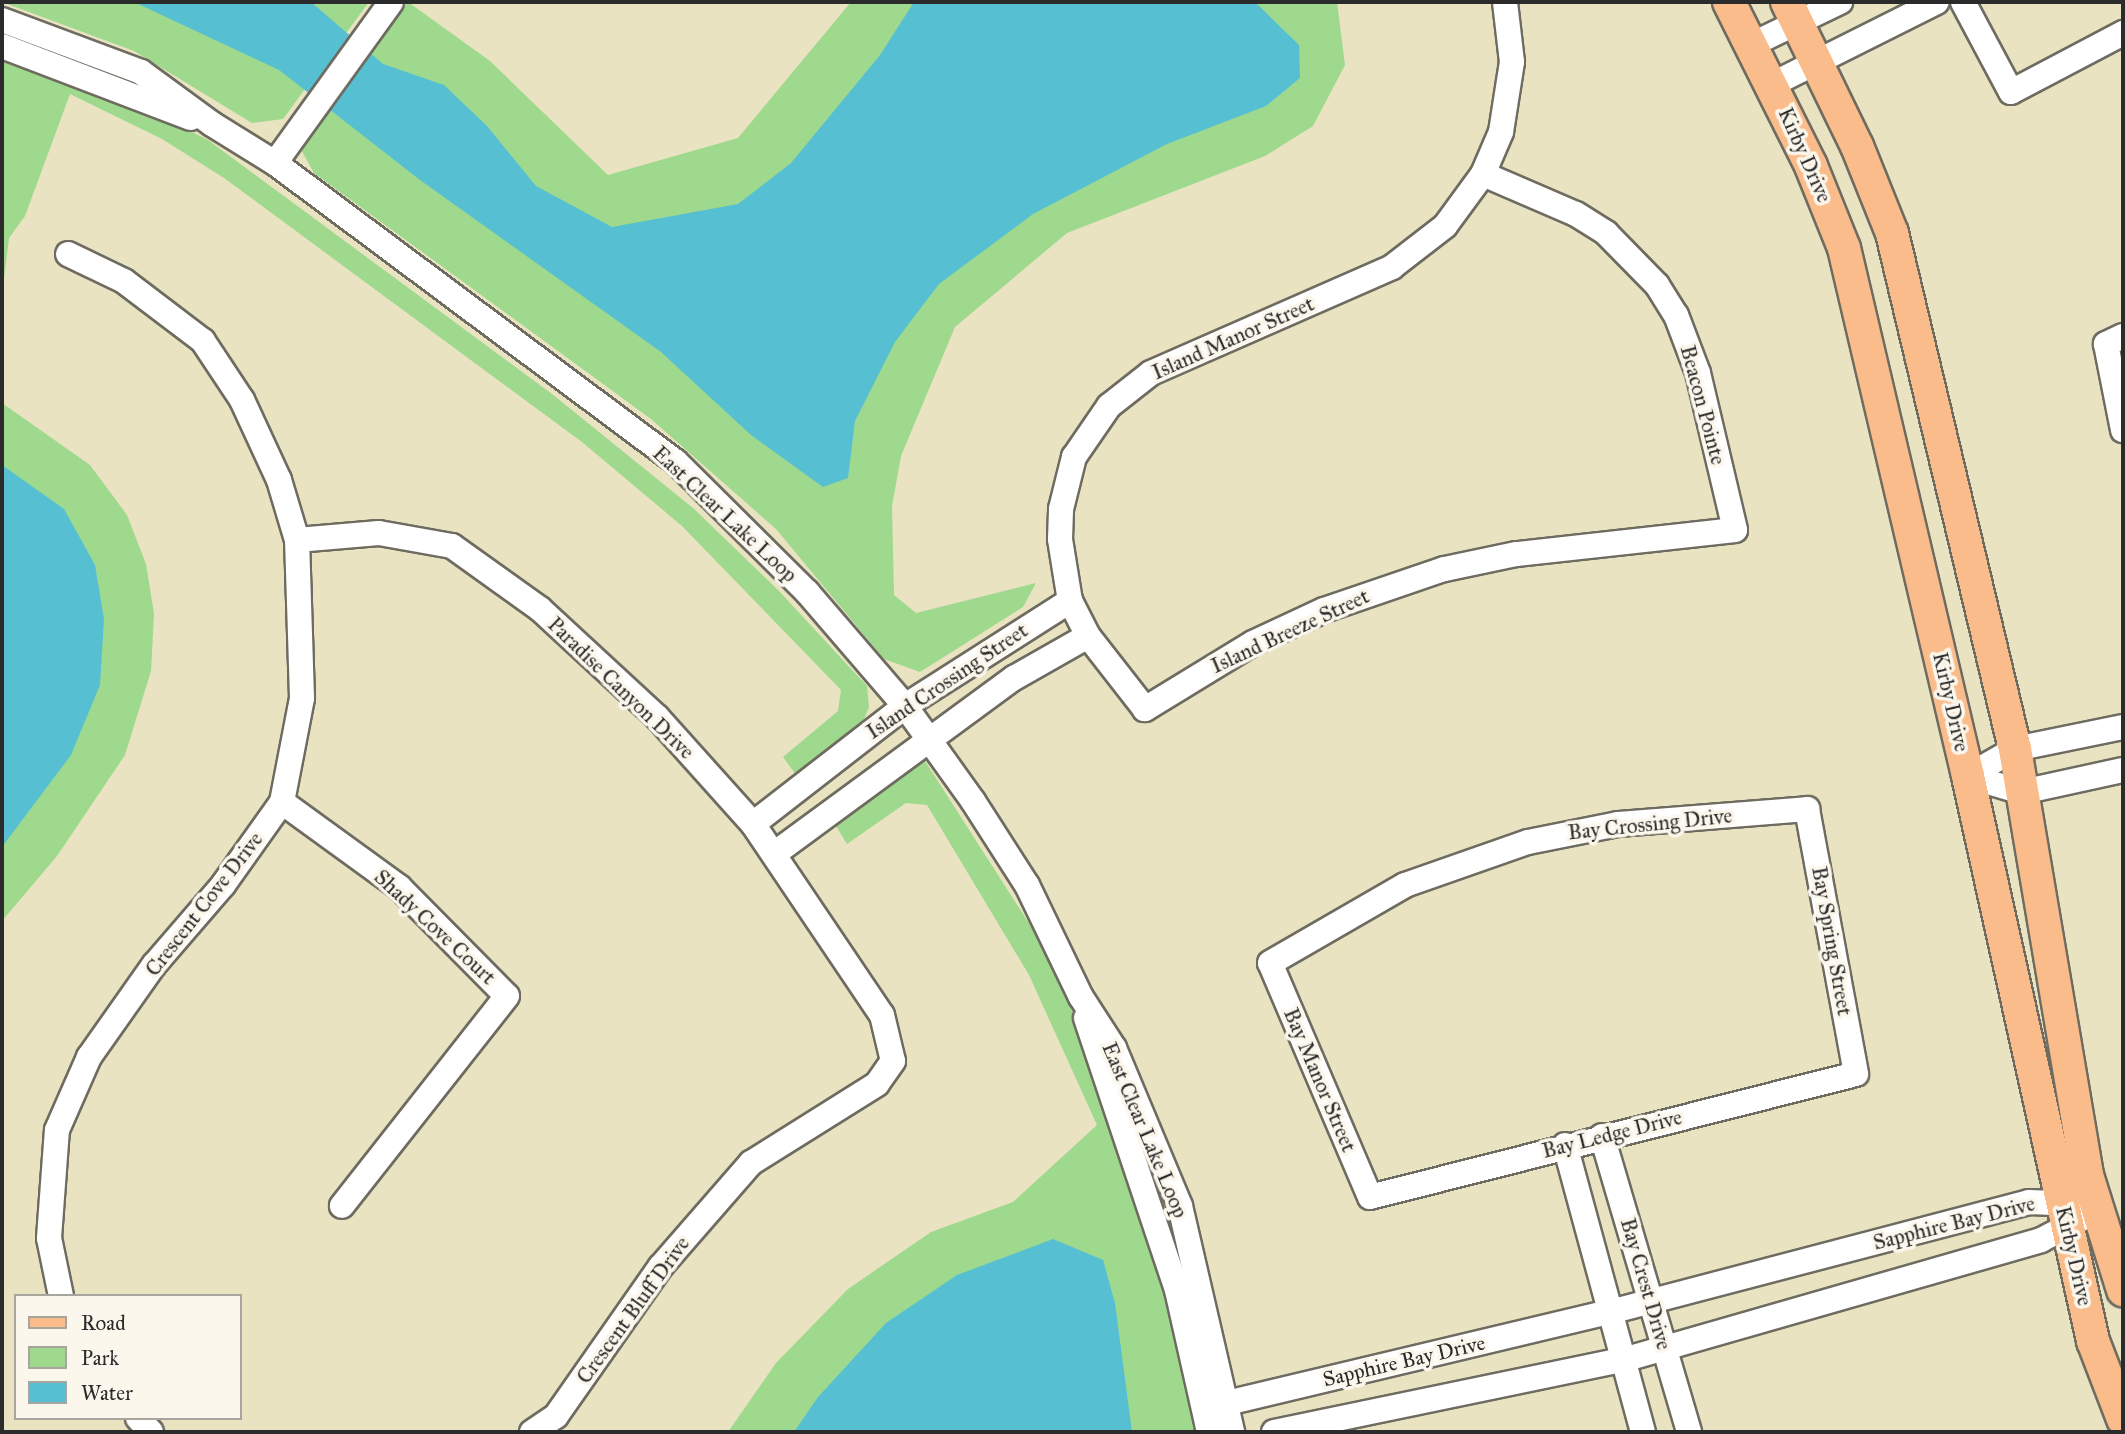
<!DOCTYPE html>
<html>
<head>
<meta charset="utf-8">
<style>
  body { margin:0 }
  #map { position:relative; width:2125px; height:1434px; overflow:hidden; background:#e9e3c2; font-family:"IM FELL Great Primer",serif }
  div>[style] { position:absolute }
  .green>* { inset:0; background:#9ed98d }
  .water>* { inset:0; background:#56c0d2 }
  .roads { filter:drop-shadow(2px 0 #6e6b60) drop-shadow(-2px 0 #6e6b60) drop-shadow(0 2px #6e6b60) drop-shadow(0 -2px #6e6b60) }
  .minor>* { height:24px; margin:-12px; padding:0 12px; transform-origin:12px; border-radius:12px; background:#fff }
  .major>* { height:32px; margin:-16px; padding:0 16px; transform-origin:16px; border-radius:16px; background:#f9bc8a }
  span { translate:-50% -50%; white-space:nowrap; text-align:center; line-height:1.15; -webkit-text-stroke:7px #fbf7ec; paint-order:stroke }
  .street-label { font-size:21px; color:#2b2b2b }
  .frame { position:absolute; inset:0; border:4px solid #2b2b2b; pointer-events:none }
  .legend { position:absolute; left:14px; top:1294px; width:228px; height:126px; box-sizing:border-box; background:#fbf7ec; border:2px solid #a8a59f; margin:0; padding:9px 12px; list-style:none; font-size:21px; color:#2b2b2b }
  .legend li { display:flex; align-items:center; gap:14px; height:35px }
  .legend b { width:35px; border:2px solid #a8a59f }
</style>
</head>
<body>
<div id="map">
  <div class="green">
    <i style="clip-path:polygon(2px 2px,369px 2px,283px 119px,252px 123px,134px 51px)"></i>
    <i style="clip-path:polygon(408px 2px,490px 61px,608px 175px,738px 138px,851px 2px,1337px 2px,1345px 65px,1313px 126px,1265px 156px,1067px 233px,955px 327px,901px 456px,892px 506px,894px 595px,916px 613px,1036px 583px,1023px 607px,920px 672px,884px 659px,776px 529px,651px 419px,314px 173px,299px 146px)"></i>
    <i style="clip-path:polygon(2px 55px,100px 86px,208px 140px,552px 394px,693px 508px,778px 590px,867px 686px,869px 707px,861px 727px,797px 776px,783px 757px,838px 711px,841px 690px,682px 526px,582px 442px,224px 178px,162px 139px,70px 94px,25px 216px,9px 238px,2px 295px)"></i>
    <i style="clip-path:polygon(2px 403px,90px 465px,127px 515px,146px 564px,154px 614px,151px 671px,125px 755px,57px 856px,2px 921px)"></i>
    <i style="clip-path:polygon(925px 761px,1055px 964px,1143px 1210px,1195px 1401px,1199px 1432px,728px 1432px,776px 1363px,848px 1289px,931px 1232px,1013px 1202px,1097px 1125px,1029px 975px,927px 805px,906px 803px,847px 844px,836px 826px)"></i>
  </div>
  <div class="water">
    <i style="clip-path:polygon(134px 2px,311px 2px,383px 64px,444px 85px,487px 126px,536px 186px,612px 227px,738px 204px,791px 163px,880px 55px,914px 2px,1255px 2px,1299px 45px,1300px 78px,1266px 106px,1167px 144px,1033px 214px,939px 284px,895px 342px,855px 421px,848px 478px,823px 487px,751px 435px,661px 352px,420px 180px,279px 70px)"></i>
    <i style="clip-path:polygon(2px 465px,64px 509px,95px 565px,104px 619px,100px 685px,71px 755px,2px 847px)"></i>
    <i style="clip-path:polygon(1053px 1239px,1103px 1260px,1115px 1303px,1132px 1432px,794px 1432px,818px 1397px,886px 1323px,957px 1275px)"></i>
  </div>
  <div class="roads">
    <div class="minor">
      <i style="left:1963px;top:2px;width:102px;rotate:61.9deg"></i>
      <i style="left:2011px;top:92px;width:127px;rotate:-27.8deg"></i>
      <i style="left:2px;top:20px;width:148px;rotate:20.5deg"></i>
      <i style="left:141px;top:72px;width:88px;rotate:36.2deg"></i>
      <i style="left:212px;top:124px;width:74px;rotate:31.8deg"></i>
      <i style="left:275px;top:163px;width:500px;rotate:36.71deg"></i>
      <i style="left:676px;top:462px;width:185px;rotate:44.8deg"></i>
      <i style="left:807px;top:592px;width:150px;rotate:49.3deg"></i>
      <i style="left:905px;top:706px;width:117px;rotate:54.4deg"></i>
      <i style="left:973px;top:801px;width:100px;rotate:57.3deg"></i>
      <i style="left:1027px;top:885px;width:124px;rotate:64.3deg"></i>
      <i style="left:1081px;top:997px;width:61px;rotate:57.1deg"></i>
      <i style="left:1114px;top:1048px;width:171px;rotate:67.3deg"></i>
      <i style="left:1180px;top:1206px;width:232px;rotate:77deg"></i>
      <i style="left:1753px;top:44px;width:97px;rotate:-25.8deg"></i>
      <i style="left:2px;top:46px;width:202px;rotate:20.9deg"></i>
      <i style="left:1773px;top:84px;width:183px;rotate:-26.6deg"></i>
      <i style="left:275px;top:163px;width:198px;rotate:-54.2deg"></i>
      <i style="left:1483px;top:174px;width:101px;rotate:23.3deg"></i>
      <i style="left:1576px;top:214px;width:36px;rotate:32deg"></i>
      <i style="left:1606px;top:233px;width:73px;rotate:45.6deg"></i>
      <i style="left:1657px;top:285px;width:36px;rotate:58deg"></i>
      <i style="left:1676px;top:315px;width:62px;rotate:69.2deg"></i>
      <i style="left:1698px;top:373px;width:161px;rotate:76.7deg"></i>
      <i style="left:1735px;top:530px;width:220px;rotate:173.7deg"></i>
      <i style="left:1516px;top:554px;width:74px;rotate:168.2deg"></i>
      <i style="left:1444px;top:569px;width:127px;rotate:161.1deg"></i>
      <i style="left:1324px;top:610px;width:78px;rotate:155.1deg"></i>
      <i style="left:1253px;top:643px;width:127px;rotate:148.6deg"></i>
      <i style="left:1145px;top:709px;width:93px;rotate:-128deg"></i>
      <i style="left:1088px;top:636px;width:39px;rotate:-117deg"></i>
      <i style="left:1070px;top:601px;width:63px;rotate:-99.2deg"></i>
      <i style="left:1060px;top:539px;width:30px;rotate:-88deg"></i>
      <i style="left:1061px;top:509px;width:54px;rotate:-76deg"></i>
      <i style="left:1074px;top:457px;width:62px;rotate:-55.5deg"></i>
      <i style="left:1109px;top:406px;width:53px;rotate:-38.2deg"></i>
      <i style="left:1151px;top:373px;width:263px;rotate:-23.7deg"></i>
      <i style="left:1392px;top:267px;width:67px;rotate:-37.7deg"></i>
      <i style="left:1445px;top:226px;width:64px;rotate:-53.8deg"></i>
      <i style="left:1483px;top:174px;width:46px;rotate:-66.8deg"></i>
      <i style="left:1501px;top:132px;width:71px;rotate:-81.1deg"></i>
      <i style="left:1512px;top:62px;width:60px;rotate:-96.7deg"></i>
      <i style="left:2123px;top:336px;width:19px;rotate:155deg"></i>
      <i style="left:2106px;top:344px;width:88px;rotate:78.8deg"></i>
      <i style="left:297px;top:540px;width:82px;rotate:-4.9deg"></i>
      <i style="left:379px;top:533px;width:74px;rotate:10.1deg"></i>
      <i style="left:452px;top:546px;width:108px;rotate:35.6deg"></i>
      <i style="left:540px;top:609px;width:159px;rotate:42.7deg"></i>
      <i style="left:657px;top:717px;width:144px;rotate:48.1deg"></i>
      <i style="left:753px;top:824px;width:230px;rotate:56deg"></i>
      <i style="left:882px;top:1015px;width:47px;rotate:76.6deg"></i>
      <i style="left:893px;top:1061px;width:28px;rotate:125deg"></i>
      <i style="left:877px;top:1084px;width:149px;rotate:147.9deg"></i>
      <i style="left:751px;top:1163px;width:137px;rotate:131.1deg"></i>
      <i style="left:661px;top:1266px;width:183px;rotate:125deg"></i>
      <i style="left:556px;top:1416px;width:29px;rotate:146deg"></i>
      <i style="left:1968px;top:776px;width:54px;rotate:-29.9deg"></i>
      <i style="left:2015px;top:749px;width:110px;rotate:-11.5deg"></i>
      <i style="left:1968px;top:776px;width:56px;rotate:16.5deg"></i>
      <i style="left:2022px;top:792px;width:103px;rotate:-12.3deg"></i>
      <i style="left:282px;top:802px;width:145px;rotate:36deg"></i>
      <i style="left:399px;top:887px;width:153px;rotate:45.3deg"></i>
      <i style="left:507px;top:996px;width:267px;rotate:128.2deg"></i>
      <i style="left:1807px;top:809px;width:269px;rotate:79.5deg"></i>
      <i style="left:1856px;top:1074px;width:501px;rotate:165.8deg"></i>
      <i style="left:1370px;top:1197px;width:254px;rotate:-113.1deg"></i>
      <i style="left:1270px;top:963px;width:156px;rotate:-30deg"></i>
      <i style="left:1405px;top:885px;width:130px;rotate:-19.3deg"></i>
      <i style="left:1528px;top:842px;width:92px;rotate:-11.3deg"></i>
      <i style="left:1618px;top:824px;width:190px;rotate:-4.5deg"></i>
      <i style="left:753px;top:824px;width:192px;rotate:-37.8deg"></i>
      <i style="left:905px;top:706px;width:196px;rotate:-32.5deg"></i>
      <i style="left:774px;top:854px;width:298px;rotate:-36.3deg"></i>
      <i style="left:1014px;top:678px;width:85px;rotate:-29.6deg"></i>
      <i style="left:1086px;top:1018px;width:287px;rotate:71.5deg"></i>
      <i style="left:1177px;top:1290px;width:146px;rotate:77.3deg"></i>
      <i style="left:1602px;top:1136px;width:309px;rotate:73.6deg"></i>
      <i style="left:1565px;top:1145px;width:297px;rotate:74.8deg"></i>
      <i style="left:61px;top:1296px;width:59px;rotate:-101.7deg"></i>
      <i style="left:49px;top:1238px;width:108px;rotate:-85.8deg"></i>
      <i style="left:57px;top:1130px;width:80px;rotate:-66.3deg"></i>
      <i style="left:89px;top:1057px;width:113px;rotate:-54.8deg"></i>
      <i style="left:154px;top:965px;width:106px;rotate:-49.2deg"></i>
      <i style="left:223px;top:885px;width:102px;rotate:-54.6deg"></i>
      <i style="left:282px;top:802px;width:106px;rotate:-79.1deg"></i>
      <i style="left:302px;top:698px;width:158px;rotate:-91.8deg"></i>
      <i style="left:297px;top:540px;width:63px;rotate:-106.7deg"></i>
      <i style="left:279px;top:480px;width:88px;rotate:-114.8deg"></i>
      <i style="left:242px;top:400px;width:71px;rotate:-123.5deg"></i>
      <i style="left:203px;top:341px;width:99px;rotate:-142.8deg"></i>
      <i style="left:124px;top:281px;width:62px;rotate:-154.3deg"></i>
      <i style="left:138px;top:1418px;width:19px;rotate:47deg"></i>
      <i style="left:1219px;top:1432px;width:13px;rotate:-151deg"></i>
      <i style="left:1208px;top:1426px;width:30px;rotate:-50deg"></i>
      <i style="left:1227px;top:1403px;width:394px;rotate:-13.4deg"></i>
      <i style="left:1610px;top:1312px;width:433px;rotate:-14.7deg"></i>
      <i style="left:2029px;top:1202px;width:49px;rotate:2.3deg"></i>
      <i style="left:1274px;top:1432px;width:356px;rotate:-11.7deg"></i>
      <i style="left:1623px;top:1360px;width:435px;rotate:-16deg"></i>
      <i style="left:2041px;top:1240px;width:45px;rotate:-27.7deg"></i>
    </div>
    <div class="major">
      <i style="left:1729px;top:2px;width:183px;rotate:63.4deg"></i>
      <i style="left:1811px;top:166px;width:88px;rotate:68.1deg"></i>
      <i style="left:1844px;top:248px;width:542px;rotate:76.78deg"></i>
      <i style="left:1968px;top:776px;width:579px;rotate:77.52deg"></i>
      <i style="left:2093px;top:1341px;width:84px;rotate:69deg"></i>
      <i style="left:1787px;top:2px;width:160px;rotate:64.1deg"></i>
      <i style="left:1857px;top:146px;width:94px;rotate:68.1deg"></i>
      <i style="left:1892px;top:233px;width:530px;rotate:76.59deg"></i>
      <i style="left:2015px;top:749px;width:432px;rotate:80.4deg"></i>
      <i style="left:2087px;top:1175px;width:121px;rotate:72.6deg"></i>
    </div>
  </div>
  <div class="street-label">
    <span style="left:1805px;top:155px;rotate:66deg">Kirby Drive</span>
    <span style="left:1233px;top:338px;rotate:-24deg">Island Manor Street</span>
    <span style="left:1703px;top:405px;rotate:75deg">Beacon Pointe</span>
    <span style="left:725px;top:514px;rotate:43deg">East Clear Lake Loop</span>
    <span style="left:1290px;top:631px;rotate:-25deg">Island Breeze Street</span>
    <span style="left:947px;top:681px;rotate:-34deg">Island Crossing Street</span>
    <span style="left:621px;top:688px;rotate:44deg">Paradise Canyon Drive</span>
    <span style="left:1951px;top:702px;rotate:77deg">Kirby Drive</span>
    <span style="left:1650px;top:824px;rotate:-6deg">Bay Crossing Drive</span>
    <span style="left:204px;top:904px;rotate:-52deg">Crescent Cove Drive</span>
    <span style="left:435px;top:927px;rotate:43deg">Shady Cove Court</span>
    <span style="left:1832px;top:941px;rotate:80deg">Bay Spring Street</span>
    <span style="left:1320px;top:1080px;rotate:67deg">Bay Manor Street</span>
    <span style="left:1145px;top:1130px;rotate:67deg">East Clear Lake Loop</span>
    <span style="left:1612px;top:1134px;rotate:-14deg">Bay Ledge Drive</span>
    <span style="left:1954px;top:1223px;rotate:-14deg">Sapphire Bay Drive</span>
    <span style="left:2074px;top:1256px;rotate:77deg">Kirby Drive</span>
    <span style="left:1646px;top:1284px;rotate:74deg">Bay Crest Drive</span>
    <span style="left:633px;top:1310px;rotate:-54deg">Crescent Bluff Drive</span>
    <span style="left:1404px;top:1361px;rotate:-13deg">Sapphire Bay Drive</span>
  </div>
  <div class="frame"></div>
  <ul class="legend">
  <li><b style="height:9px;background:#f9bc8a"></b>Road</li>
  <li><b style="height:19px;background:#9ed98d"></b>Park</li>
  <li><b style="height:19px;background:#56c0d2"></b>Water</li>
  </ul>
</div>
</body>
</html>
